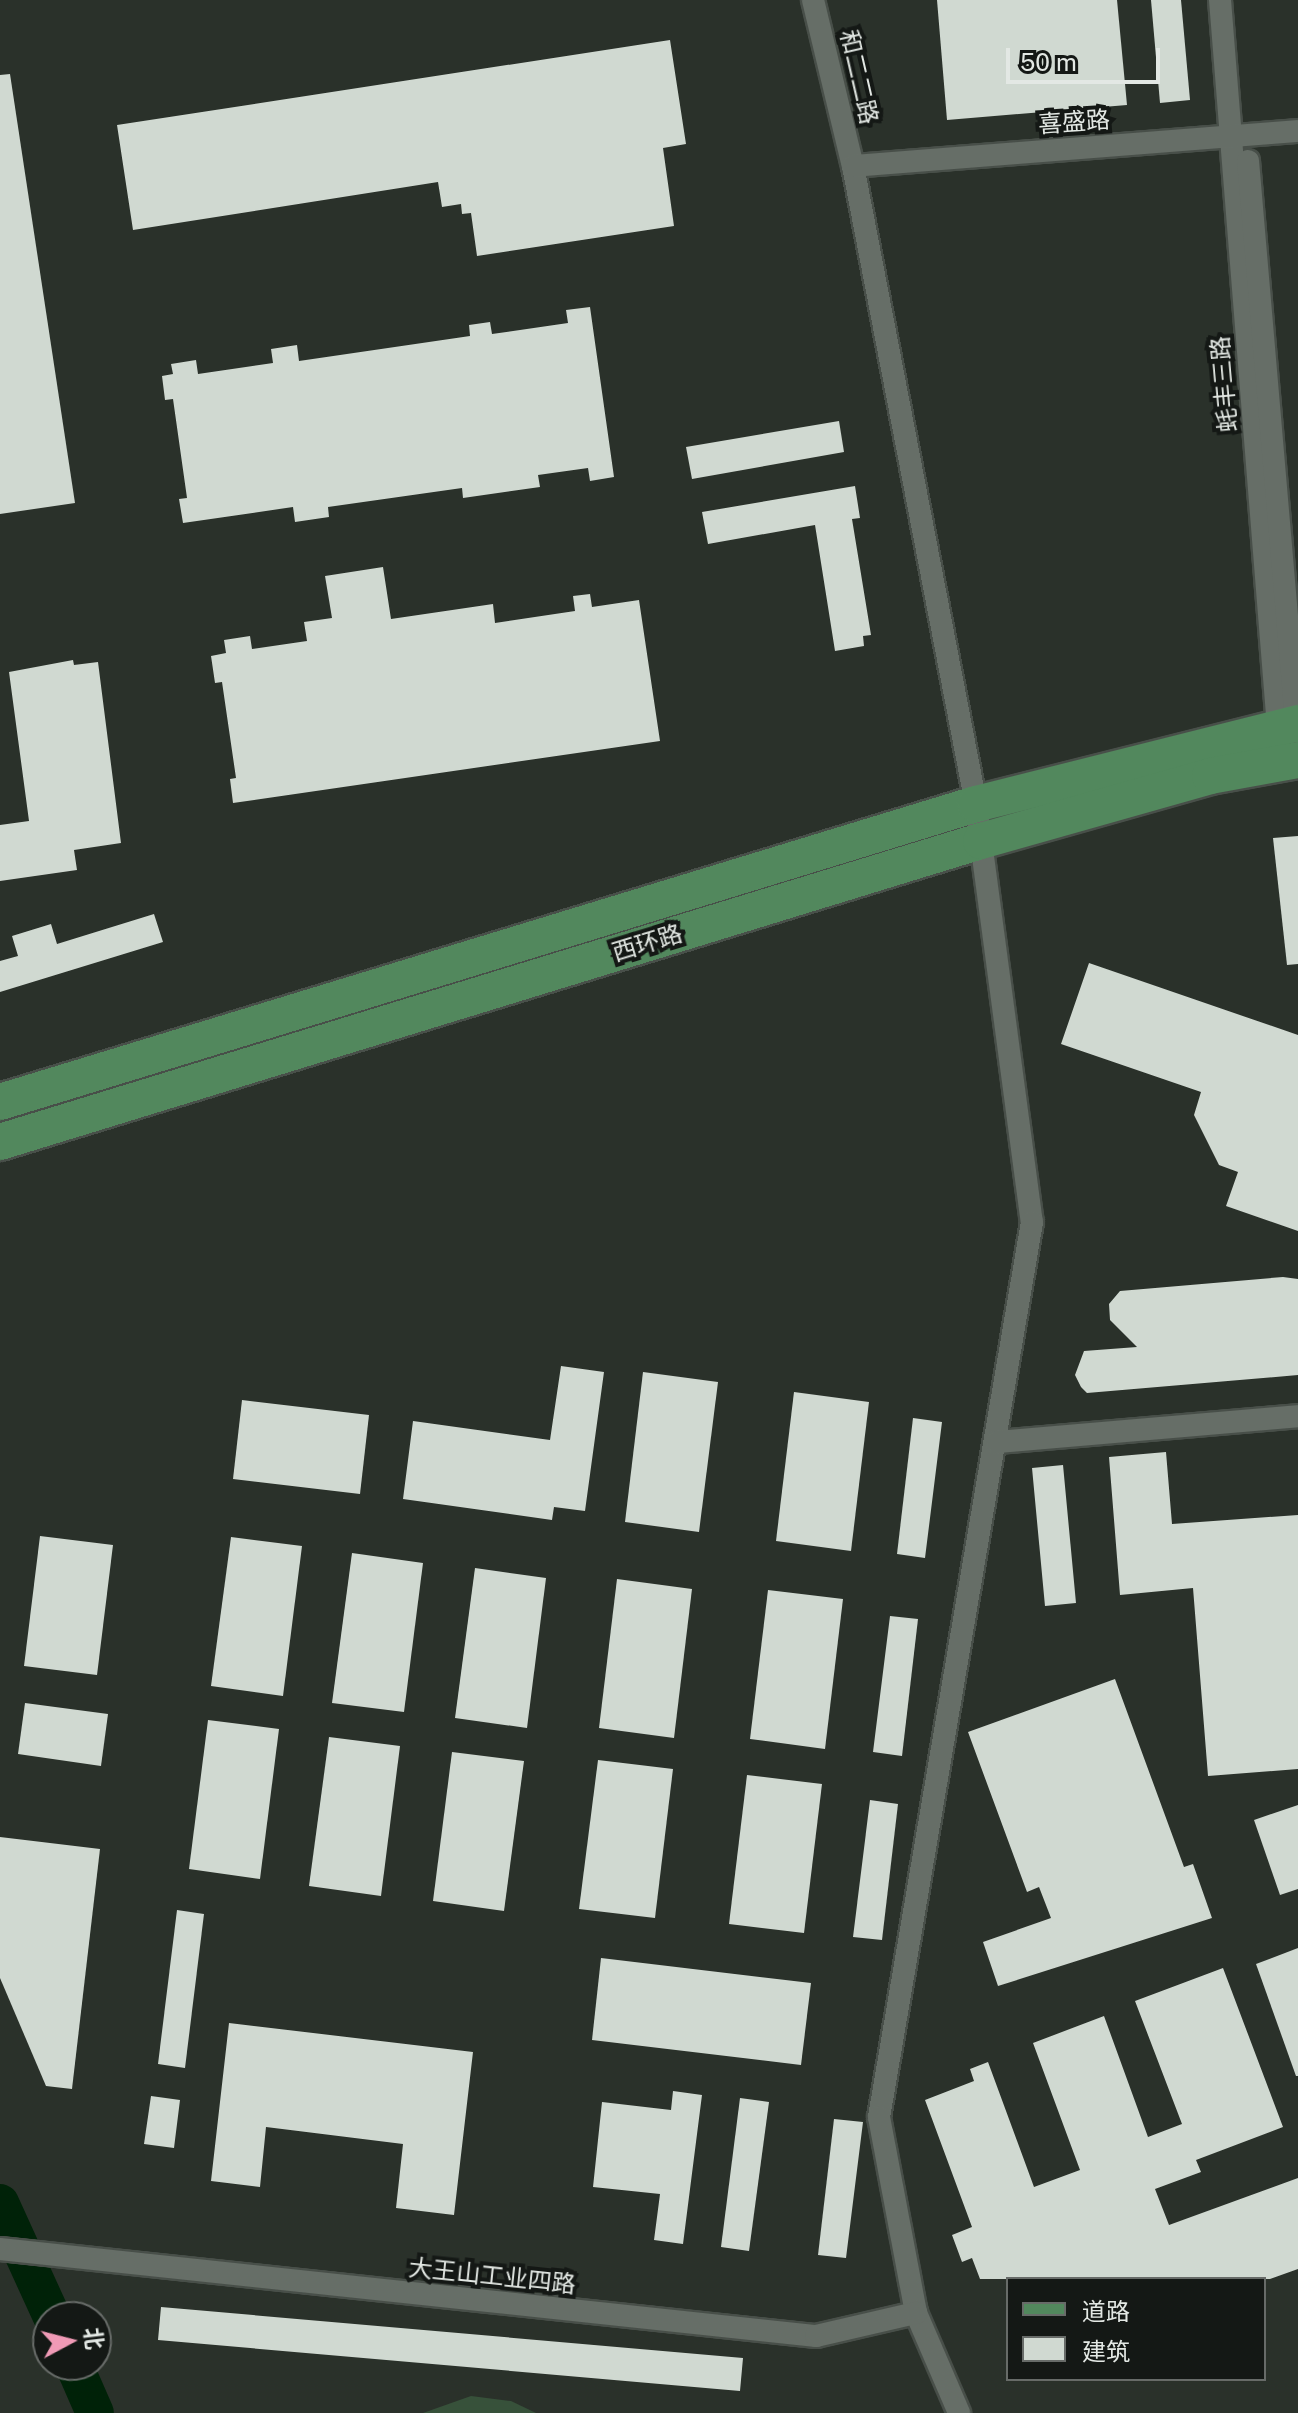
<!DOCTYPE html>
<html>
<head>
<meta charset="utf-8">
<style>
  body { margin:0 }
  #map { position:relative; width:1298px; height:2413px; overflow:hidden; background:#2a312a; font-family:"Public Sans","Noto Sans SC",sans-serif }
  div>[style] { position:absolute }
  .green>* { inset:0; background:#37513a }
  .river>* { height:38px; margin:-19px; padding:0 19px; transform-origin:19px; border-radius:19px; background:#002208 }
  .building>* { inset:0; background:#d0d9d1 }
  .roads { filter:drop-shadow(2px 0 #484f49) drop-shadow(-2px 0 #484f49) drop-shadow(0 2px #484f49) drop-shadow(0 -2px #484f49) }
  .street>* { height:22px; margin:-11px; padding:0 11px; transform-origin:11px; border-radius:11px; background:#666e67 }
  .primary>* { height:36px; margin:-18px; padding:0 18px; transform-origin:18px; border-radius:18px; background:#52885d }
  span { translate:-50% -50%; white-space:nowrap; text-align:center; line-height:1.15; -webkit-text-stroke:8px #141815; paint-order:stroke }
  .street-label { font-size:24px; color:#e3e8e4 }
  .legend { position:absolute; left:1006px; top:2277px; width:260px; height:104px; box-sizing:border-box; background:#141815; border:2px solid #676b68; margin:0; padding:10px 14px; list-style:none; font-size:24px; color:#e3e8e4 }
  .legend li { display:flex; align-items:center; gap:16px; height:40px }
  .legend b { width:40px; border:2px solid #676b68 }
  .north { position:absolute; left:32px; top:2301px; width:80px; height:80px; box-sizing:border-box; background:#141815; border:2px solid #676b68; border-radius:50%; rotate:83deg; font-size:22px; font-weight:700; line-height:32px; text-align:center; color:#e3e8e4 }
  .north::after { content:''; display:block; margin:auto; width:28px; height:36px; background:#f09ab6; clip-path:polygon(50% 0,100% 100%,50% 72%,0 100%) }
  .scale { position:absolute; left:1006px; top:48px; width:154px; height:36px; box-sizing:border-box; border:4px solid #e3e8e4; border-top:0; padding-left:10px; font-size:24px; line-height:28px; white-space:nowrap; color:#e3e8e4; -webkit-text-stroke:6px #141815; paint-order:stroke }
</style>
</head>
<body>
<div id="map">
  <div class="green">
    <i style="clip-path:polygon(471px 2396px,511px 2401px,536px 2413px,423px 2413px)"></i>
  </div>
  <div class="river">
    <i style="left:0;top:2203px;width:125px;rotate:65.5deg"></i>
    <i style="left:74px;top:2365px;width:52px;rotate:66.4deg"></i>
  </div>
  <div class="building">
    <i style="clip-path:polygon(937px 0,1117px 0,1127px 105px,947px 120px)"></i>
    <i style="clip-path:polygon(1151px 0,1181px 0,1190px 100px,1160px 103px)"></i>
    <i style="clip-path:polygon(670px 40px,686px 144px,663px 148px,674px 226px,477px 256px,471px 213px,462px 214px,461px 204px,442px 207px,438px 182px,133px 230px,117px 125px)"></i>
    <i style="clip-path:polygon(10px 74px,75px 503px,0 514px,0 75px)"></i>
    <i style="clip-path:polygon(590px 307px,614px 477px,590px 481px,588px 468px,538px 475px,540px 487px,463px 498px,462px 488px,328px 507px,329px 517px,295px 522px,293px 507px,183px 523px,179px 499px,187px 498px,173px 399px,165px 400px,162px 376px,173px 374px,171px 364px,196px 360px,198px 374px,273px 363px,271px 349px,297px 345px,299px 361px,470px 336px,469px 325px,490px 322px,492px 334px,568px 323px,566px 310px)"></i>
    <i style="clip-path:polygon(839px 421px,844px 452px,692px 479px,686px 447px)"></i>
    <i style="clip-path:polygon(855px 486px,860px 518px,852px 519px,871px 635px,863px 636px,864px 646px,835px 651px,815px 525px,708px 544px,702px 512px)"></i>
    <i style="clip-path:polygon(383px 567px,391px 619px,493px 604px,495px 623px,575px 611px,573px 596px,590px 594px,592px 607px,639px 600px,660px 741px,233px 803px,230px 779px,236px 778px,222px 682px,215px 683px,211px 656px,226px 653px,224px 640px,250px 636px,252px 649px,307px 641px,304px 622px,332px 618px,325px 576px)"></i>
    <i style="clip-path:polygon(73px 660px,74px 665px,98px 662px,121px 843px,74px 850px,77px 870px,0 881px,0 825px,29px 821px,9px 672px)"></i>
    <i style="clip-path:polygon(1298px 836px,1298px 964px,1287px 965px,1273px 838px)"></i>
    <i style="clip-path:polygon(154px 914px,163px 942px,0 992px,0 961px,18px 956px,12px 936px,51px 924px,57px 944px)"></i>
    <i style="clip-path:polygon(1089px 963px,1298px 1035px,1298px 1231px,1226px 1206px,1238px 1172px,1219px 1165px,1194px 1115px,1201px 1092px,1061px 1044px)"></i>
    <i style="clip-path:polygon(1283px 1277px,1298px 1279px,1298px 1375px,1087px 1393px,1081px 1387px,1075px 1375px,1084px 1351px,1137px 1347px,1110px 1320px,1109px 1304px,1120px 1291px)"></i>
    <i style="clip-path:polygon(561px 1366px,604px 1372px,585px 1511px,554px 1507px,552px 1520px,403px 1499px,413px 1421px,550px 1440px)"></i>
    <i style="clip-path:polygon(643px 1372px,718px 1382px,699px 1532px,625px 1522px)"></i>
    <i style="clip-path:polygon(794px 1392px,869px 1402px,851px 1551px,776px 1541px)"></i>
    <i style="clip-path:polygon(242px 1400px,369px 1415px,360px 1494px,233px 1479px)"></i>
    <i style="clip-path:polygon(913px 1418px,942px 1422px,925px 1558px,897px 1554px)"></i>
    <i style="clip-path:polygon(1166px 1452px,1172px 1524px,1298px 1515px,1298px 1769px,1208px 1776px,1193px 1588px,1120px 1595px,1109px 1457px)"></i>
    <i style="clip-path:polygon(1063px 1465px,1076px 1603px,1045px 1606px,1032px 1468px)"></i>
    <i style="clip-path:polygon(40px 1536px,113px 1545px,97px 1675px,24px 1666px)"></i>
    <i style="clip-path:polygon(231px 1537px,302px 1546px,283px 1696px,211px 1686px)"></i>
    <i style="clip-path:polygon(352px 1553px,423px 1563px,404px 1712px,332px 1703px)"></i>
    <i style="clip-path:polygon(475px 1568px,546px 1578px,527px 1728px,455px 1718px)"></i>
    <i style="clip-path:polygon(617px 1579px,692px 1589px,674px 1738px,599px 1728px)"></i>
    <i style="clip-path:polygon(768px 1590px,843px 1599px,825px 1749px,750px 1739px)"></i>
    <i style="clip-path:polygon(890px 1616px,918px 1619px,902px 1756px,873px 1752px)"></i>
    <i style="clip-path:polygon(1115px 1679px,1184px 1867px,1193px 1864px,1212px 1918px,998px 1986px,983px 1942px,1051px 1918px,1039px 1887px,1027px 1892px,968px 1732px)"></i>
    <i style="clip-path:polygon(25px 1703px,108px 1714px,101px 1766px,18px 1754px)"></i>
    <i style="clip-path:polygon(208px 1720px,279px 1729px,260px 1879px,189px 1869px)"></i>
    <i style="clip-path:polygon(329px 1737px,400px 1746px,381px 1896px,309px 1886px)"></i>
    <i style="clip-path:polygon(452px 1752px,524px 1761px,504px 1911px,433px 1901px)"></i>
    <i style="clip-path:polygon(598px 1760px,673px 1769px,655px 1918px,579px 1909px)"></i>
    <i style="clip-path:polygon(747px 1775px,822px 1784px,804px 1933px,729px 1924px)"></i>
    <i style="clip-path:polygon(870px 1800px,898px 1804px,882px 1940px,853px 1937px)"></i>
    <i style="clip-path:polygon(1298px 1805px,1298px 1889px,1280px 1895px,1254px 1820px)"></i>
    <i style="clip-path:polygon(0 1837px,100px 1849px,72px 2089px,46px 2086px,0 1978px)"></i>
    <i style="clip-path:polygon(177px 1910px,204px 1914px,185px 2068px,158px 2064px)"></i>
    <i style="clip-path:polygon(1298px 1948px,1298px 2076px,1296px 2076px,1256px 1964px)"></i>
    <i style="clip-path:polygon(601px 1958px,811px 1983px,801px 2065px,592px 2040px)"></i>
    <i style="clip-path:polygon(1223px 1968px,1283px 2127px,1196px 2160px,1201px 2172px,1155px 2189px,1169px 2225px,1298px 2178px,1298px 2269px,1270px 2279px,980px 2279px,972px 2258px,962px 2262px,952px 2235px,972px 2227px,925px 2100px,974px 2081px,970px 2069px,988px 2062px,1034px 2187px,1080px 2170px,1033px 2043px,1104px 2016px,1148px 2137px,1182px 2124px,1135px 2001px)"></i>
    <i style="clip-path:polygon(229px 2023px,473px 2052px,454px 2215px,396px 2208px,403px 2144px,266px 2127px,260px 2187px,211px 2181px)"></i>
    <i style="clip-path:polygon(673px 2091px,702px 2095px,683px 2244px,654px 2240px,660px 2194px,593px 2187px,602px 2102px,671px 2110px)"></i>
    <i style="clip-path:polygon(151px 2096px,180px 2100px,174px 2148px,144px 2144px)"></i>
    <i style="clip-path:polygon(740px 2098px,769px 2102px,749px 2251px,721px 2247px)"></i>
    <i style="clip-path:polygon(834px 2119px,863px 2122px,846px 2258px,818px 2255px)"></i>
    <i style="clip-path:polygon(161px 2307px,743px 2358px,740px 2391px,158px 2340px)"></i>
  </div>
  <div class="roads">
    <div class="street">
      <i style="left:813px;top:0;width:171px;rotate:76.5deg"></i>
      <i style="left:853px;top:166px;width:650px;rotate:79.09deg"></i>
      <i style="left:976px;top:804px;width:422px;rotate:82.4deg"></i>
      <i style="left:1032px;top:1222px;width:908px;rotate:99.7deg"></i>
      <i style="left:879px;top:2117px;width:199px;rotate:79.3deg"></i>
      <i style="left:916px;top:2313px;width:109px;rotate:66.7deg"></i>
      <i style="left:1220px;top:0;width:742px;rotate:85.44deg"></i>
      <i style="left:1248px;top:161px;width:573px;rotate:85.1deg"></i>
      <i style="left:853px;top:166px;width:446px;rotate:-4.5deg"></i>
      <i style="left:997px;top:1442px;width:302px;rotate:-4.9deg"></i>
      <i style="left:0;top:2249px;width:821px;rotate:6.09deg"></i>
      <i style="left:816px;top:2336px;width:103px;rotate:-13deg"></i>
    </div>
    <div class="primary">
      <i style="left:0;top:1102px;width:1020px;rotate:-16.98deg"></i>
      <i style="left:976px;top:804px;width:332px;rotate:-14.1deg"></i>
      <i style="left:0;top:1142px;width:1026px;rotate:-17.06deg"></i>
      <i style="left:981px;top:841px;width:238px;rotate:-15.8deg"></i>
      <i style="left:1210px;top:776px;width:89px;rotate:-10.3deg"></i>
    </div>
  </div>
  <div class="street-label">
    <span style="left:859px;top:77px;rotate:77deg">和二二路</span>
    <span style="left:1074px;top:122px;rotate:-4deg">喜盛路</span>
    <span style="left:1224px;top:384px;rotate:-95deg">蚝丰三路</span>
    <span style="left:647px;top:943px;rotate:-17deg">西环路</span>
    <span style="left:492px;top:2276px;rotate:6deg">大王山工业四路</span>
  </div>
  <ul class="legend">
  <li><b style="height:10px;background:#52885d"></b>道路</li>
  <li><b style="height:22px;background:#d0d9d1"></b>建筑</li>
  </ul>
  <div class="north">北</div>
  <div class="scale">50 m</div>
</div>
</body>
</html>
